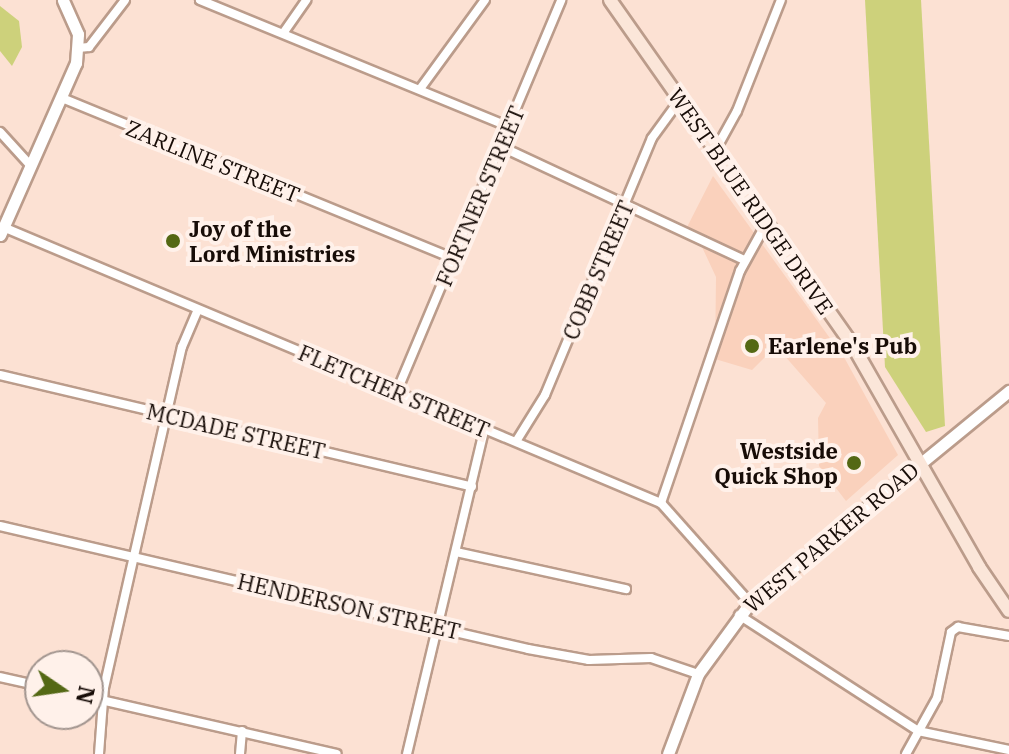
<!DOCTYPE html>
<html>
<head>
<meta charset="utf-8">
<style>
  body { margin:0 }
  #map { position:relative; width:1009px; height:754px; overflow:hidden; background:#fce1d3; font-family:"IBM Plex Serif",serif }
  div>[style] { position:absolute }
  .built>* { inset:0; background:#fad1bc }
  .green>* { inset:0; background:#cdd17b }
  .roads { filter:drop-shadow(2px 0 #bb9c8b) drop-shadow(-2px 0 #bb9c8b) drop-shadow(0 2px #bb9c8b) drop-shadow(0 -2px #bb9c8b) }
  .minor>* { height:8px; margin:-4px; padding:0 4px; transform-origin:4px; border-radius:4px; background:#fff }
  .tertiary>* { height:11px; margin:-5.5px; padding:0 5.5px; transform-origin:5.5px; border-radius:5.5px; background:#fff }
  .secondary>* { height:12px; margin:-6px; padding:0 6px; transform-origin:6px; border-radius:6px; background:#fbe6d9 }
  .dots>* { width:22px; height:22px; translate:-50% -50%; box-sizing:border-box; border:4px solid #fff1ea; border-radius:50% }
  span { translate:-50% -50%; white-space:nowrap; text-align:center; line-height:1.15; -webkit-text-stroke:8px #fff1ea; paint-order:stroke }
  .street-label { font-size:22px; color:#170c07 }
  .poi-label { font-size:22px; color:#170c07; font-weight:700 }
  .left { translate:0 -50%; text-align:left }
  .right { translate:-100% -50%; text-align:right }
  .north { position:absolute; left:24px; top:650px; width:80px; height:80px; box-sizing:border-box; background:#fff1ea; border:2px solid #a2958f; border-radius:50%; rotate:103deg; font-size:22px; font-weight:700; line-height:32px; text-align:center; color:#170c07 }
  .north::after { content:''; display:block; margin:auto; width:28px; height:36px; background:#546814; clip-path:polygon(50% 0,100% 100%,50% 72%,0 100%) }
</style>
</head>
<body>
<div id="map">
  <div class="built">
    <i style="clip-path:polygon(713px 176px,845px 359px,898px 455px,846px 501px,819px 466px,818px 418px,826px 403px,776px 346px,752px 370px,715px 359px,716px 277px,702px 247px,682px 237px)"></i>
  </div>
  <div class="green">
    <i style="clip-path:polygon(865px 0,921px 0,945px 426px,926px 432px,885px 367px)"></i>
    <i style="clip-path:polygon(0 6px,19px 21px,22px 47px,12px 66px,0 51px)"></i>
  </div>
  <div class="roads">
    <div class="minor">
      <i style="left:200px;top:0;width:335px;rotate:22.3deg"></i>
      <i style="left:284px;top:32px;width:39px;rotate:-55deg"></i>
      <i style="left:78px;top:48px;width:11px;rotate:-5deg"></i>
      <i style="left:89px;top:47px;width:59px;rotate:-52.5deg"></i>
      <i style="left:420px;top:89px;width:110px;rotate:-53.9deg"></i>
      <i style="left:62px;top:98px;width:424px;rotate:22.3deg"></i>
      <i style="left:0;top:132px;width:45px;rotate:47.7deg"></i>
      <i style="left:502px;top:147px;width:267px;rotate:25deg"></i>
      <i style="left:716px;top:149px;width:43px;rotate:-61.1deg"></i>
      <i style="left:737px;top:111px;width:119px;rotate:-68.4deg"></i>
      <i style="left:3px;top:227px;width:714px;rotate:22.76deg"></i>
      <i style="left:661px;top:503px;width:134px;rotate:48.3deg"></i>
      <i style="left:0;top:375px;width:485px;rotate:13.3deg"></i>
      <i style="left:397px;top:391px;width:424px;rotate:-67.2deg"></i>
      <i style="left:517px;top:440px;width:53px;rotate:-58.1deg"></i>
      <i style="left:545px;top:395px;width:278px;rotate:-67.4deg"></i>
      <i style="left:652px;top:138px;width:46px;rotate:-53.9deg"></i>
      <i style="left:661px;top:503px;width:245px;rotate:-71.2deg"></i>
      <i style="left:740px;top:271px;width:56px;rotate:-61.1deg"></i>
      <i style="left:0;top:526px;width:542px;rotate:13.11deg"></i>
      <i style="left:528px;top:649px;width:62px;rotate:10.2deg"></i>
      <i style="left:589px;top:660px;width:62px;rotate:-1.8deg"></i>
      <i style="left:651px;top:658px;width:50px;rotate:18.8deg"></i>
      <i style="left:456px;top:552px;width:174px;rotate:12.3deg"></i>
      <i style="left:739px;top:615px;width:213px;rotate:32.9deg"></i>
      <i style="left:918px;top:731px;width:93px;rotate:11.8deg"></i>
      <i style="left:0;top:677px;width:41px;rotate:12.7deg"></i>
      <i style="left:88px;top:697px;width:255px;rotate:12.9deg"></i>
      <i style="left:99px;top:754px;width:66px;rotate:-85.7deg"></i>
      <i style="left:104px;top:688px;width:135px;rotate:-77.2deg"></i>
      <i style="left:134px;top:556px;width:214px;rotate:-77.1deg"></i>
      <i style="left:182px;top:347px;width:39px;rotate:-67deg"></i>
      <i style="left:240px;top:754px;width:23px;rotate:-85deg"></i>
      <i style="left:407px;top:754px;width:333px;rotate:-76.6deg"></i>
      <i style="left:906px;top:754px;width:64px;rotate:-61deg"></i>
      <i style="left:937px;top:698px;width:67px;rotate:-78deg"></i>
      <i style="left:951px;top:632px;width:9px;rotate:-36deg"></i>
      <i style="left:958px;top:627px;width:52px;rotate:10deg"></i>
    </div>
    <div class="tertiary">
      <i style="left:0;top:235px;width:188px;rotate:-66.2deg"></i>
      <i style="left:76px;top:63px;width:29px;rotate:-86deg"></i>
      <i style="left:78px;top:34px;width:37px;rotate:-114deg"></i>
      <i style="left:668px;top:754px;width:85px;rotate:-69.4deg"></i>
      <i style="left:698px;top:674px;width:88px;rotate:-53.8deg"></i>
      <i style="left:750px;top:603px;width:335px;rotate:-39.3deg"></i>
    </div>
    <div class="secondary">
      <i style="left:610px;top:0;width:421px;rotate:54.9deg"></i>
      <i style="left:852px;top:344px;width:257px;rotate:60.3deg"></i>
      <i style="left:979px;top:567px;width:53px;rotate:55.7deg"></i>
    </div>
  </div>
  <div class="dots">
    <i style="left:173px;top:241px;background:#546814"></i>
    <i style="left:752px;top:346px;background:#546814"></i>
    <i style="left:854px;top:463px;background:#546814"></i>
  </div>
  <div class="street-label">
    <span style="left:213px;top:161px;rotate:22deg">ZARLINE STREET</span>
    <span style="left:480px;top:196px;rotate:-67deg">FORTNER STREET</span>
    <span style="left:751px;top:201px;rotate:55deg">WEST BLUE RIDGE DRIVE</span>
    <span style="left:598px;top:270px;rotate:-67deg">COBB STREET</span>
    <span style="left:394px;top:391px;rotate:23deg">FLETCHER STREET</span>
    <span style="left:236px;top:431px;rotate:13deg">MCDADE STREET</span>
    <span style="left:831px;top:537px;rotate:-40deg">WEST PARKER ROAD</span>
    <span style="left:349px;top:606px;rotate:13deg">HENDERSON STREET</span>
  </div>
  <div class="poi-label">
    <span class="left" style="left:189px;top:241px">Joy of the<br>Lord Ministries</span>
    <span class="left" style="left:768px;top:346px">Earlene's Pub</span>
    <span class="right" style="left:838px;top:463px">Westside<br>Quick Shop</span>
  </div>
  <div class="north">N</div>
</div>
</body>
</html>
